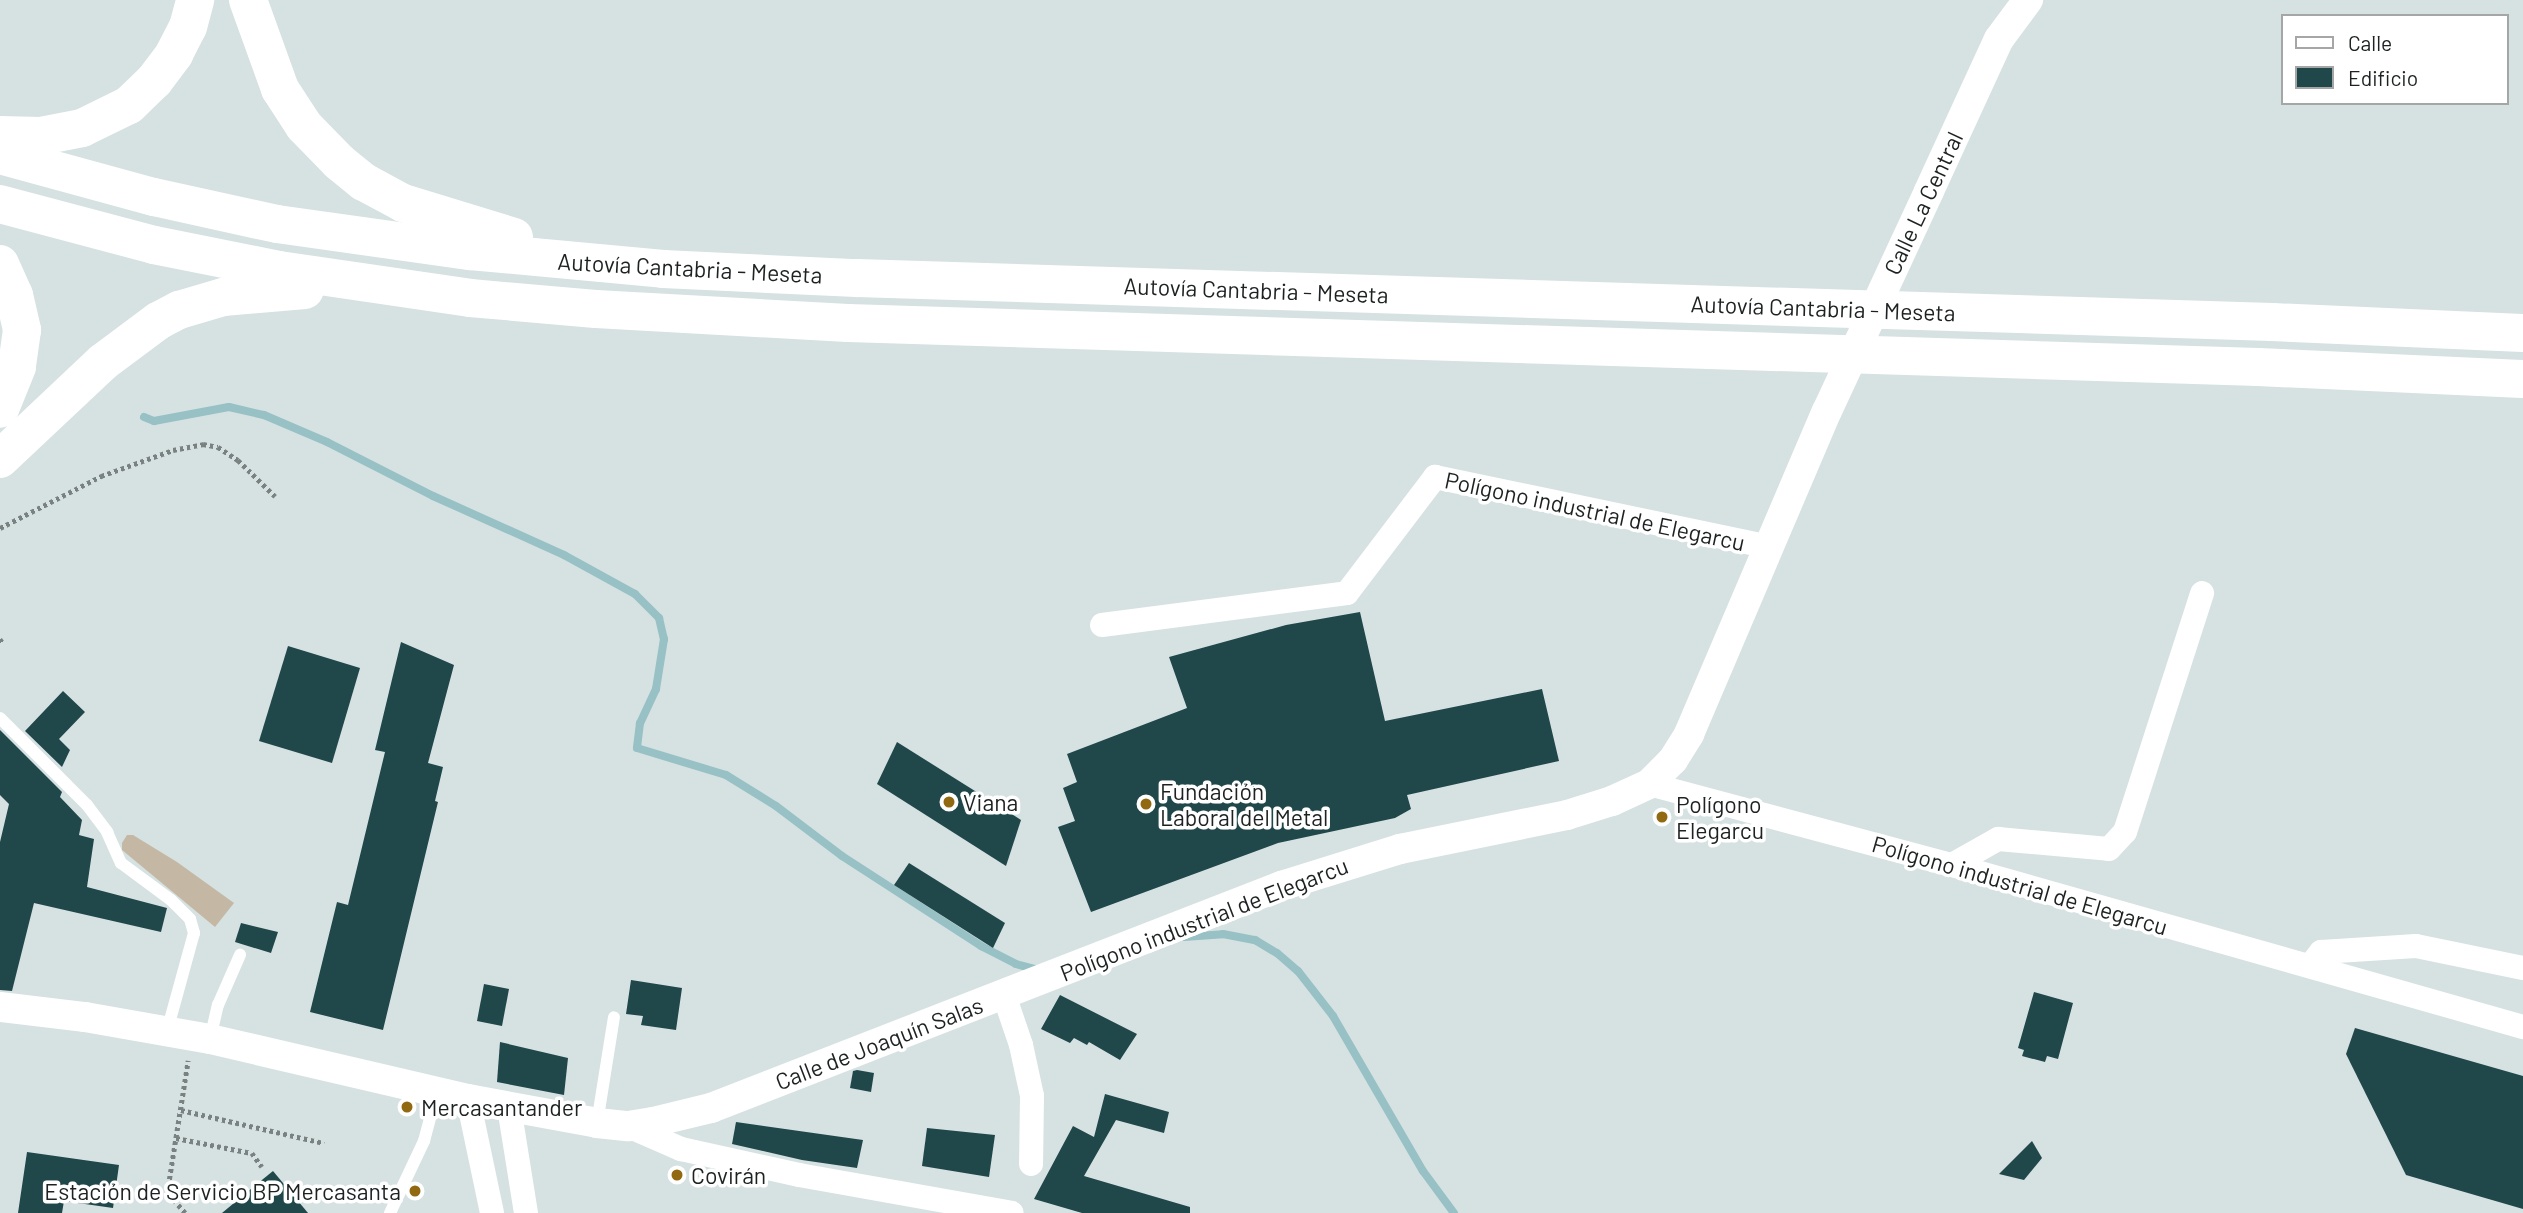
<!DOCTYPE html>
<html>
<head>
<meta charset="utf-8">
<style>
  body { margin:0 }
  #map { position:relative; width:2523px; height:1213px; overflow:hidden; background:#d6e1e2; font-family:Barlow,sans-serif }
  div>[style] { position:absolute }
  .green>* { inset:0; background:#c4b8a5 }
  .stream>* { height:8px; margin:-4px; padding:0 4px; transform-origin:4px; border-radius:4px; background:#97c1c4 }
  .building>* { inset:0; background:#20474a }
  .path>* { height:4.5px; margin-top:-2.25px; transform-origin:0; background:repeating-linear-gradient(90deg,#798181 0 3.5px,transparent 0 7px) }
  .service>* { height:12px; margin:-6px; padding:0 6px; transform-origin:6px; border-radius:6px; background:#fff }
  .minor>* { height:24px; margin:-12px; padding:0 12px; transform-origin:12px; border-radius:12px; background:#fff }
  .tertiary>* { height:30px; margin:-15px; padding:0 15px; transform-origin:15px; border-radius:15px; background:#fff }
  .motorway>* { height:38px; margin:-19px; padding:0 19px; transform-origin:19px; border-radius:19px; background:#fff }
  .dots>* { width:19px; height:19px; translate:-50% -50%; box-sizing:border-box; border:4px solid #fff; border-radius:50% }
  span { translate:-50% -50%; white-space:nowrap; text-align:center; line-height:1.15; -webkit-text-stroke:7px #fff; paint-order:stroke }
  .street-label { font-size:23px; color:#1d2121 }
  .poi-label { font-size:23px; color:#1d2121 }
  .left { translate:0 -50%; text-align:left }
  .right { translate:-100% -50%; text-align:right }
  .legend { position:absolute; left:2281px; top:14px; width:228px; height:91px; box-sizing:border-box; background:#fff; border:2px solid #a5a6a6; margin:0; padding:9px 12px; list-style:none; font-size:21px; color:#1d2121 }
  .legend li { display:flex; align-items:center; gap:14px; height:35px }
  .legend b { width:35px; border:2px solid #a5a6a6 }
</style>
</head>
<body>
<div id="map">
  <div class="green">
    <i style="clip-path:polygon(127px 835px,133px 835px,177px 862px,234px 903px,215px 927px,122px 850px,122px 843px)"></i>
  </div>
  <div class="stream">
    <i style="left:144px;top:417px;width:11px;rotate:22deg"></i>
    <i style="left:154px;top:421px;width:76px;rotate:-10.6deg"></i>
    <i style="left:229px;top:407px;width:36px;rotate:13deg"></i>
    <i style="left:264px;top:415px;width:69px;rotate:23.2deg"></i>
    <i style="left:327px;top:442px;width:119px;rotate:27deg"></i>
    <i style="left:433px;top:496px;width:144px;rotate:24.2deg"></i>
    <i style="left:564px;top:555px;width:81px;rotate:28.8deg"></i>
    <i style="left:635px;top:594px;width:34px;rotate:45deg"></i>
    <i style="left:659px;top:618px;width:22px;rotate:77deg"></i>
    <i style="left:664px;top:639px;width:51px;rotate:99.1deg"></i>
    <i style="left:656px;top:689px;width:38px;rotate:115deg"></i>
    <i style="left:640px;top:723px;width:25px;rotate:97deg"></i>
    <i style="left:637px;top:748px;width:93px;rotate:16.9deg"></i>
    <i style="left:726px;top:775px;width:59px;rotate:31.8deg"></i>
    <i style="left:776px;top:806px;width:83px;rotate:37.1deg"></i>
    <i style="left:842px;top:856px;width:166px;rotate:32.9deg"></i>
    <i style="left:981px;top:946px;width:39px;rotate:27deg"></i>
    <i style="left:1016px;top:964px;width:24px;rotate:15deg"></i>
    <i style="left:1184px;top:937px;width:39px;rotate:-4deg"></i>
    <i style="left:1223px;top:934px;width:33px;rotate:11deg"></i>
    <i style="left:1255px;top:940px;width:26px;rotate:31deg"></i>
    <i style="left:1277px;top:953px;width:28px;rotate:41deg"></i>
    <i style="left:1298px;top:971px;width:57px;rotate:52.1deg"></i>
    <i style="left:1333px;top:1016px;width:179px;rotate:59.9deg"></i>
    <i style="left:1423px;top:1171px;width:52px;rotate:53.6deg"></i>
  </div>
  <div class="building">
    <i style="clip-path:polygon(1360px 612px,1385px 721px,1542px 689px,1559px 761px,1407px 795px,1411px 809px,1395px 818px,1278px 843px,1091px 912px,1058px 827px,1075px 821px,1063px 788px,1077px 782px,1067px 754px,1187px 708px,1169px 657px,1286px 625px)"></i>
    <i style="clip-path:polygon(401px 642px,454px 665px,428px 763px,443px 767px,435px 801px,438px 802px,383px 1030px,310px 1012px,337px 902px,348px 905px,385px 752px,375px 750px)"></i>
    <i style="clip-path:polygon(288px 646px,360px 668px,332px 763px,259px 741px)"></i>
    <i style="clip-path:polygon(63px 691px,85px 712px,59px 739px,70px 750px,62px 767px,25px 731px)"></i>
    <i style="clip-path:polygon(0 730px,62px 792px,60px 797px,82px 820px,79px 835px,94px 839px,87px 887px,167px 908px,161px 932px,34px 903px,12px 991px,0 990px,0 842px,9px 804px,0 795px)"></i>
    <i style="clip-path:polygon(897px 742px,1021px 820px,1006px 866px,877px 784px)"></i>
    <i style="clip-path:polygon(909px 863px,1005px 923px,993px 948px,894px 885px)"></i>
    <i style="clip-path:polygon(241px 923px,278px 932px,271px 953px,235px 942px)"></i>
    <i style="clip-path:polygon(631px 980px,682px 988px,676px 1030px,641px 1025px,643px 1016px,626px 1014px)"></i>
    <i style="clip-path:polygon(484px 984px,509px 989px,502px 1026px,477px 1021px)"></i>
    <i style="clip-path:polygon(2034px 992px,2073px 1003px,2058px 1059px,2047px 1056px,2045px 1062px,2022px 1056px,2024px 1050px,2018px 1048px)"></i>
    <i style="clip-path:polygon(1060px 995px,1137px 1034px,1120px 1060px,1089px 1042px,1087px 1045px,1074px 1038px,1070px 1043px,1041px 1029px)"></i>
    <i style="clip-path:polygon(2355px 1028px,2523px 1076px,2523px 1209px,2406px 1175px,2346px 1054px)"></i>
    <i style="clip-path:polygon(500px 1042px,568px 1058px,564px 1095px,497px 1082px)"></i>
    <i style="clip-path:polygon(857px 1070px,874px 1073px,871px 1092px,850px 1088px,853px 1071px)"></i>
    <i style="clip-path:polygon(1105px 1094px,1169px 1112px,1164px 1133px,1116px 1120px,1084px 1176px,1190px 1207px,1190px 1213px,1082px 1213px,1034px 1199px,1073px 1126px,1094px 1137px)"></i>
    <i style="clip-path:polygon(736px 1122px,863px 1140px,857px 1168px,802px 1160px,732px 1144px)"></i>
    <i style="clip-path:polygon(927px 1128px,995px 1135px,989px 1177px,922px 1166px)"></i>
    <i style="clip-path:polygon(2032px 1141px,2042px 1158px,2024px 1180px,1999px 1174px)"></i>
    <i style="clip-path:polygon(27px 1152px,119px 1165px,113px 1208px,64px 1201px,62px 1213px,18px 1213px)"></i>
    <i style="clip-path:polygon(273px 1171px,308px 1213px,222px 1213px,257px 1184px)"></i>
  </div>
  <div class="path">
    <i style="left:0;top:528px;width:114px;rotate:-27.2deg"></i>
    <i style="left:101px;top:476px;width:77px;rotate:-19.9deg"></i>
    <i style="left:173px;top:450px;width:31px;rotate:-11deg"></i>
    <i style="left:203px;top:444px;width:15px;rotate:11deg"></i>
    <i style="left:218px;top:447px;width:24px;rotate:33deg"></i>
    <i style="left:238px;top:460px;width:52px;rotate:44.2deg"></i>
    <i style="left:0;top:639px;width:4px;rotate:56deg"></i>
    <i style="left:181px;top:1110px;width:147px;rotate:13deg"></i>
    <i style="left:176px;top:1138px;width:77px;rotate:11.2deg"></i>
    <i style="left:252px;top:1153px;width:17px;rotate:54deg"></i>
    <i style="left:185px;top:1213px;width:27px;rotate:-132deg"></i>
    <i style="left:167px;top:1193px;width:134px;rotate:-81deg"></i>
  </div>
  <div class="service">
    <i style="left:0;top:718px;width:123px;rotate:45deg"></i>
    <i style="left:87px;top:805px;width:34px;rotate:53deg"></i>
    <i style="left:107px;top:832px;width:34px;rotate:66deg"></i>
    <i style="left:121px;top:863px;width:62px;rotate:36.5deg"></i>
    <i style="left:171px;top:900px;width:27px;rotate:45deg"></i>
    <i style="left:190px;top:919px;width:15px;rotate:74deg"></i>
    <i style="left:194px;top:933px;width:102px;rotate:105.4deg"></i>
    <i style="left:210px;top:1039px;width:35px;rotate:-77deg"></i>
    <i style="left:218px;top:1005px;width:55px;rotate:-66.3deg"></i>
    <i style="left:597px;top:1123px;width:107px;rotate:-80.9deg"></i>
    <i style="left:390px;top:1213px;width:80px;rotate:-64.7deg"></i>
    <i style="left:424px;top:1141px;width:51px;rotate:-75.1deg"></i>
  </div>
  <div class="minor">
    <i style="left:1102px;top:625px;width:247px;rotate:-7.4deg"></i>
    <i style="left:1347px;top:593px;width:146px;rotate:-52.8deg"></i>
    <i style="left:1435px;top:477px;width:341px;rotate:11.8deg"></i>
    <i style="left:1649px;top:784px;width:314px;rotate:15deg"></i>
    <i style="left:1952px;top:865px;width:594px;rotate:15.84deg"></i>
    <i style="left:1952px;top:865px;width:53px;rotate:-29.5deg"></i>
    <i style="left:1998px;top:839px;width:111px;rotate:5.1deg"></i>
    <i style="left:2109px;top:849px;width:23px;rotate:-47deg"></i>
    <i style="left:2125px;top:832px;width:251px;rotate:-72.1deg"></i>
    <i style="left:2310px;top:966px;width:18px;rotate:-52deg"></i>
    <i style="left:2321px;top:952px;width:95px;rotate:-3.6deg"></i>
    <i style="left:2416px;top:946px;width:109px;rotate:11.6deg"></i>
    <i style="left:1004px;top:995px;width:53px;rotate:71.2deg"></i>
    <i style="left:1021px;top:1045px;width:52px;rotate:77.8deg"></i>
    <i style="left:1032px;top:1096px;width:68px;rotate:90.8deg"></i>
    <i style="left:468px;top:1099px;width:116px;rotate:78.1deg"></i>
    <i style="left:509px;top:1107px;width:107px;rotate:80.9deg"></i>
    <i style="left:628px;top:1126px;width:58px;rotate:23.5deg"></i>
    <i style="left:681px;top:1149px;width:121px;rotate:12.4deg"></i>
    <i style="left:799px;top:1175px;width:216px;rotate:10.1deg"></i>
  </div>
  <div class="tertiary">
    <i style="left:0;top:1007px;width:86px;rotate:6.7deg"></i>
    <i style="left:85px;top:1017px;width:127px;rotate:10deg"></i>
    <i style="left:210px;top:1039px;width:265px;rotate:13.1deg"></i>
    <i style="left:468px;top:1099px;width:131px;rotate:10.5deg"></i>
    <i style="left:597px;top:1123px;width:31px;rotate:6deg"></i>
    <i style="left:628px;top:1126px;width:25px;rotate:-9deg"></i>
    <i style="left:653px;top:1122px;width:60px;rotate:-13.6deg"></i>
    <i style="left:711px;top:1108px;width:612px;rotate:-21.28deg"></i>
    <i style="left:1281px;top:886px;width:125px;rotate:-17.3deg"></i>
    <i style="left:1400px;top:849px;width:170px;rotate:-11.5deg"></i>
    <i style="left:1567px;top:815px;width:47px;rotate:-17.3deg"></i>
    <i style="left:1612px;top:801px;width:41px;rotate:-24.7deg"></i>
    <i style="left:1649px;top:784px;width:34px;rotate:-45deg"></i>
    <i style="left:1673px;top:760px;width:31px;rotate:-58deg"></i>
    <i style="left:1689px;top:734px;width:351px;rotate:-66.9deg"></i>
    <i style="left:1827px;top:411px;width:242px;rotate:-65.1deg"></i>
    <i style="left:1929px;top:191px;width:167px;rotate:-65.3deg"></i>
    <i style="left:1999px;top:39px;width:49px;rotate:-53.4deg"></i>
  </div>
  <div class="motorway">
    <i style="left:248px;top:0;width:95px;rotate:70.2deg"></i>
    <i style="left:280px;top:89px;width:44px;rotate:57deg"></i>
    <i style="left:304px;top:126px;width:50px;rotate:45.8deg"></i>
    <i style="left:339px;top:162px;width:32px;rotate:39deg"></i>
    <i style="left:364px;top:182px;width:44px;rotate:28.3deg"></i>
    <i style="left:403px;top:203px;width:116px;rotate:17deg"></i>
    <i style="left:0;top:135px;width:41px;rotate:1.4deg"></i>
    <i style="left:41px;top:136px;width:42px;rotate:-11deg"></i>
    <i style="left:82px;top:128px;width:52px;rotate:-26.1deg"></i>
    <i style="left:129px;top:105px;width:35px;rotate:-44deg"></i>
    <i style="left:154px;top:81px;width:34px;rotate:-53deg"></i>
    <i style="left:174px;top:54px;width:30px;rotate:-63deg"></i>
    <i style="left:188px;top:27px;width:28px;rotate:-75deg"></i>
    <i style="left:0;top:155px;width:160px;rotate:15.3deg"></i>
    <i style="left:154px;top:197px;width:126px;rotate:12.4deg"></i>
    <i style="left:277px;top:224px;width:195px;rotate:8deg"></i>
    <i style="left:470px;top:251px;width:194px;rotate:5.3deg"></i>
    <i style="left:663px;top:269px;width:194px;rotate:2.7deg"></i>
    <i style="left:857px;top:278px;width:1416px;rotate:1.78deg"></i>
    <i style="left:2272px;top:322px;width:251px;rotate:2.5deg"></i>
    <i style="left:0;top:204px;width:159px;rotate:14.9deg"></i>
    <i style="left:154px;top:245px;width:127px;rotate:11.3deg"></i>
    <i style="left:279px;top:270px;width:193px;rotate:8.3deg"></i>
    <i style="left:470px;top:298px;width:126px;rotate:5deg"></i>
    <i style="left:596px;top:309px;width:252px;rotate:3.2deg"></i>
    <i style="left:848px;top:323px;width:1411px;rotate:1.79deg"></i>
    <i style="left:2258px;top:367px;width:265px;rotate:2.6deg"></i>
    <i style="left:0;top:264px;width:34px;rotate:66deg"></i>
    <i style="left:14px;top:295px;width:36px;rotate:77deg"></i>
    <i style="left:22px;top:330px;width:37px;rotate:98deg"></i>
    <i style="left:17px;top:367px;width:45px;rotate:112deg"></i>
    <i style="left:0;top:459px;width:141px;rotate:-43.3deg"></i>
    <i style="left:103px;top:362px;width:69px;rotate:-36.7deg"></i>
    <i style="left:158px;top:321px;width:24px;rotate:-28deg"></i>
    <i style="left:179px;top:310px;width:46px;rotate:-16.5deg"></i>
    <i style="left:223px;top:297px;width:82px;rotate:-4.9deg"></i>
  </div>
  <div class="dots">
    <i style="left:949px;top:802px;background:#906910"></i>
    <i style="left:1146px;top:804px;background:#906910"></i>
    <i style="left:1662px;top:817px;background:#906910"></i>
    <i style="left:407px;top:1107px;background:#906910"></i>
    <i style="left:677px;top:1175px;background:#906910"></i>
    <i style="left:415px;top:1191px;background:#906910"></i>
  </div>
  <div class="street-label">
    <span style="left:1923px;top:203px;rotate:-65deg">Calle La Central</span>
    <span style="left:690px;top:268px;rotate:3deg">Autovía Cantabria - Meseta</span>
    <span style="left:1256px;top:290px;rotate:2deg">Autovía Cantabria - Meseta</span>
    <span style="left:1823px;top:308px;rotate:2deg">Autovía Cantabria - Meseta</span>
    <span style="left:1595px;top:511px;rotate:12deg">Polígono industrial de Elegarcu</span>
    <span style="left:2020px;top:885px;rotate:16deg">Polígono industrial de Elegarcu</span>
    <span style="left:1204px;top:919px;rotate:-21deg">Polígono industrial de Elegarcu</span>
    <span style="left:879px;top:1043px;rotate:-21deg">Calle de Joaquín Salas</span>
  </div>
  <div class="poi-label">
    <span class="left" style="left:1160px;top:804px">Fundación<br>Laboral del Metal</span>
    <span class="left" style="left:963px;top:802px">Viana</span>
    <span class="left" style="left:1676px;top:817px">Polígono<br>Elegarcu</span>
    <span class="left" style="left:421px;top:1107px">Mercasantander</span>
    <span class="left" style="left:691px;top:1175px">Covirán</span>
    <span class="right" style="left:401px;top:1191px">Estación de Servicio BP Mercasanta</span>
  </div>
  <ul class="legend">
  <li><b style="height:9px;background:#fff"></b>Calle</li>
  <li><b style="height:19px;background:#20474a"></b>Edificio</li>
  </ul>
</div>
</body>
</html>
